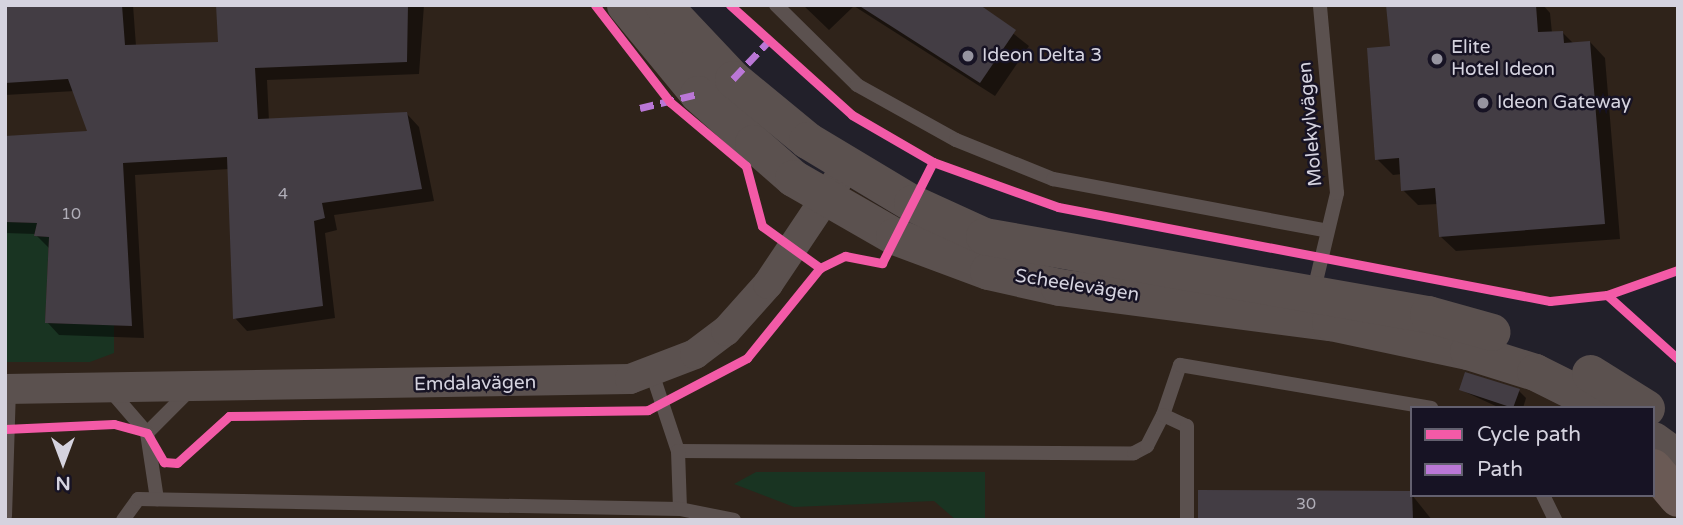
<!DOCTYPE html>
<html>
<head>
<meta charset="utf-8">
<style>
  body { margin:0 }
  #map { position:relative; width:1683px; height:525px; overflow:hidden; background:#22202a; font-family:"Varela Round",sans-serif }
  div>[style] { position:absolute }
  .commercial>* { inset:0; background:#2f231a }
  .green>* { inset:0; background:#193422 }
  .shadow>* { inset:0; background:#0007 }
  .building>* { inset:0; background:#433d44 }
  .service>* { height:14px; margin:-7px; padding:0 7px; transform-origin:7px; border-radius:7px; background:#5b514f }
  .minor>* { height:30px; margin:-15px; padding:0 15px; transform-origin:15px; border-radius:15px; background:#5b514f }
  .tertiary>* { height:37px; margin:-18.5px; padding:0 18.5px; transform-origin:18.5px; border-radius:18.5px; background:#5b514f }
  .primary>* { height:38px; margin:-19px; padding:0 19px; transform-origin:19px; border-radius:19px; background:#6a5a55 }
  .quiet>* { height:7px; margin-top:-3.5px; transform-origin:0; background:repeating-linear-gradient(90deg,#ba77d6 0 14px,transparent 0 21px) }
  .cycleway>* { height:9px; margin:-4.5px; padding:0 4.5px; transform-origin:4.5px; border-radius:4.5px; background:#f35aa7 }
  .dots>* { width:19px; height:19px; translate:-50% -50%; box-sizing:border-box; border:4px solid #171324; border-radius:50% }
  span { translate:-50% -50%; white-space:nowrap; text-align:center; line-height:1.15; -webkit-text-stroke:5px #171324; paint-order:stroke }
  .number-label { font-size:16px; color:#b0aeb8 }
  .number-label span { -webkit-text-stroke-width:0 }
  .poi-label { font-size:19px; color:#d5d3df }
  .left { translate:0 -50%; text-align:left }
  .street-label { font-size:19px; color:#d5d3df }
  .frame { position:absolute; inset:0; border:7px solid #d5d3df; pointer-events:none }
  .legend { position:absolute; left:1410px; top:406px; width:245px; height:91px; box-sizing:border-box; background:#171324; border:2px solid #63606f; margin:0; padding:9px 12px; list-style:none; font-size:21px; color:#d5d3df }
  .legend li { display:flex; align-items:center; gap:14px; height:35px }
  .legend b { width:35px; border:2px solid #63606f }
  .north { position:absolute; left:28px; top:427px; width:70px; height:70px; -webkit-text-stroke:5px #171324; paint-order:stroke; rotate:180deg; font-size:19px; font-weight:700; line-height:28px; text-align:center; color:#d5d3df }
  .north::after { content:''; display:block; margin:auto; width:24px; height:32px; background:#d5d3df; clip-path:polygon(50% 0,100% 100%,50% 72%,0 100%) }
</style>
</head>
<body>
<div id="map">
  <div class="commercial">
    <i style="clip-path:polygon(5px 5px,625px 5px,753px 143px,839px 181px,988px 271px,1308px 319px,1607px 408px,1412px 408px,1412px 495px,1653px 495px,1678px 498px,1678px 520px,5px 520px)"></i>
    <i style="clip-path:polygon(730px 5px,1678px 5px,1678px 270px,1607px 295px,1550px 301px,1058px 207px,933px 162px,852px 115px)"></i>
  </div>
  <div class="green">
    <i style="clip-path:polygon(5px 222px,37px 223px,34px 236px,49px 237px,45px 323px,114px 325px,114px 353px,90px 362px,5px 362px)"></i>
    <i style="clip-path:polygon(756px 472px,985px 472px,985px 520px,956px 520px,934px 501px,794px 507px,734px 484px)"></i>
  </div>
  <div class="shadow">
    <i style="clip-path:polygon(5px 5px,133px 5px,136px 46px,220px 44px,217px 5px,424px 5px,419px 74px,267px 80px,269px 121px,407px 114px,419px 127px,434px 201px,334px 215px,337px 230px,325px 233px,335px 318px,247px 331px,235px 318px,229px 169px,135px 175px,144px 338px,59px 335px,47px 322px,49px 248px,35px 234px,5px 233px,5px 138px,90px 133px,75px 91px,5px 95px)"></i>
    <i style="clip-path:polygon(803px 5px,977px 5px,1029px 46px,995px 96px,854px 6px,829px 30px)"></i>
    <i style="clip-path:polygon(1388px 5px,1543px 5px,1550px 13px,1552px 33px,1563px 33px,1574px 44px,1590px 42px,1605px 58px,1620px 239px,1456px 251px,1440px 236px,1438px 204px,1418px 205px,1403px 190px,1402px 174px,1393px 175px,1377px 159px,1392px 48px)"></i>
    <i style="clip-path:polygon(1461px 390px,1519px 391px,1526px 398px,1523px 408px,1500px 408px)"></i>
    <i style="clip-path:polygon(1412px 495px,1432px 520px,1200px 520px)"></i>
  </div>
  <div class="building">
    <i style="clip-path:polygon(5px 5px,122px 5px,125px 45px,218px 42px,216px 5px,408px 5px,407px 62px,255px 68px,258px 119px,407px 112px,422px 189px,322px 203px,325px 218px,314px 221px,323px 306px,233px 319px,227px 157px,123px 163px,132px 326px,45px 323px,49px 237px,34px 236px,37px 223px,5px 222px,5px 136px,87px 131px,68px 79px,5px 83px)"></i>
    <i style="clip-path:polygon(858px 5px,980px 5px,1016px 30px,980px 83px)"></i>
    <i style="clip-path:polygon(1386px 5px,1536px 5px,1538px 32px,1563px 31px,1564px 43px,1590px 41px,1605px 224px,1439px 237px,1435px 188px,1401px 191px,1399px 158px,1375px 160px,1367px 48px,1390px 46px)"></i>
    <i style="clip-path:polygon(1465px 372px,1520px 389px,1513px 408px,1459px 390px)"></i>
    <i style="clip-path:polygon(1198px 490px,1412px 491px,1413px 520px,1198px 520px)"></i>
  </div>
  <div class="service">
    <i style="left:776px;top:5px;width:114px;rotate:44.6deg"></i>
    <i style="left:857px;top:85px;width:113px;rotate:29.1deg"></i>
    <i style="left:956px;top:140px;width:105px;rotate:21.9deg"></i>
    <i style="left:1053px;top:179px;width:276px;rotate:10.7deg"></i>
    <i style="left:1313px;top:294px;width:104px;rotate:-76.6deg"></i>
    <i style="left:1337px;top:193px;width:189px;rotate:-95.2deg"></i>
    <i style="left:652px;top:373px;width:82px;rotate:71.6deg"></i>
    <i style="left:678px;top:451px;width:456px;rotate:0.3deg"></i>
    <i style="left:1134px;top:453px;width:15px;rotate:-28deg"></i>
    <i style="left:1147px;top:446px;width:35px;rotate:-63deg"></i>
    <i style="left:1163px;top:415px;width:53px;rotate:-71.2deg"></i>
    <i style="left:1180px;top:365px;width:255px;rotate:9.7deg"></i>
    <i style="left:109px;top:389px;width:58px;rotate:49.2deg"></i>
    <i style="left:147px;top:433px;width:62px;rotate:-45deg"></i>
    <i style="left:1163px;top:415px;width:26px;rotate:25deg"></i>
    <i style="left:1187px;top:426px;width:94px;rotate:90deg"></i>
    <i style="left:147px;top:433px;width:67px;rotate:81.4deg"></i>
    <i style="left:678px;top:451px;width:58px;rotate:88deg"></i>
    <i style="left:1543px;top:495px;width:28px;rotate:64deg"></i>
    <i style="left:5px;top:516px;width:127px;rotate:-88.2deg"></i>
    <i style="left:123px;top:520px;width:26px;rotate:-54deg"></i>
    <i style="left:138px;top:499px;width:542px;rotate:1.06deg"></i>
    <i style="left:680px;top:509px;width:55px;rotate:11.5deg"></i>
  </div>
  <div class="minor">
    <i style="left:5px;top:389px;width:625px;rotate:-0.92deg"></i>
    <i style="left:630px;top:379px;width:70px;rotate:-21deg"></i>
    <i style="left:695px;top:354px;width:39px;rotate:-37deg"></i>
    <i style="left:726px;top:331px;width:63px;rotate:-48.2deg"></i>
    <i style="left:768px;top:284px;width:142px;rotate:-56.2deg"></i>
  </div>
  <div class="tertiary">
    <i style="left:625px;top:5px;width:115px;rotate:50.6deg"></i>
    <i style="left:698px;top:94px;width:74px;rotate:41.7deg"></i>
    <i style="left:753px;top:143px;width:53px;rotate:41.2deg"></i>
    <i style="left:793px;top:178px;width:116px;rotate:29.9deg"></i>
    <i style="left:894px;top:236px;width:100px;rotate:20.4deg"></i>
    <i style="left:988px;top:271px;width:73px;rotate:12.7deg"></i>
    <i style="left:1059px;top:287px;width:273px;rotate:7.4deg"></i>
    <i style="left:1330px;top:322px;width:141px;rotate:11.9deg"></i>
    <i style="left:1468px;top:351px;width:70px;rotate:17.4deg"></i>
    <i style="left:1535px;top:372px;width:80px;rotate:26.6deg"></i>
    <i style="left:663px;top:5px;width:102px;rotate:46.6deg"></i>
    <i style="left:733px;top:79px;width:96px;rotate:39.5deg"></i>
    <i style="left:807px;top:140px;width:122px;rotate:31deg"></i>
    <i style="left:912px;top:203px;width:79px;rotate:24.6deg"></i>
    <i style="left:984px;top:236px;width:451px;rotate:10deg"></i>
    <i style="left:1428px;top:314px;width:66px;rotate:15.7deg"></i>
    <i style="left:1590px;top:373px;width:66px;rotate:32deg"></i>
    <i style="left:1653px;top:440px;width:31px;rotate:36deg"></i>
  </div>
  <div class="primary">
    <i style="left:1653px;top:468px;width:39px;rotate:50deg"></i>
  </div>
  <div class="quiet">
    <i style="left:733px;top:79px;width:51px;rotate:-46.6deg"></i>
    <i style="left:640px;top:108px;width:60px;rotate:-13.6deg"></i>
  </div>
  <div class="cycleway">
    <i style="left:595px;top:5px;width:123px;rotate:52.3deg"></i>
    <i style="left:670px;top:102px;width:99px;rotate:40.1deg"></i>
    <i style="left:746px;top:166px;width:62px;rotate:75.1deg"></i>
    <i style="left:762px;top:226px;width:72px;rotate:35.9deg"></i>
    <i style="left:820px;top:268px;width:28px;rotate:-26deg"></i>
    <i style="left:845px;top:256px;width:38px;rotate:11deg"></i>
    <i style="left:882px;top:263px;width:113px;rotate:-63.2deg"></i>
    <i style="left:730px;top:5px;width:164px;rotate:42deg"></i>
    <i style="left:852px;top:115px;width:94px;rotate:30.1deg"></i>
    <i style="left:933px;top:162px;width:133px;rotate:19.8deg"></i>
    <i style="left:1058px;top:207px;width:501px;rotate:10.82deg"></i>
    <i style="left:1550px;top:301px;width:57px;rotate:-6deg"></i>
    <i style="left:1607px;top:295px;width:75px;rotate:-19.4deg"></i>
    <i style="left:1607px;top:295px;width:96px;rotate:42deg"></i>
    <i style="left:5px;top:429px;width:109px;rotate:-2.6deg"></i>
    <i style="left:114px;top:424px;width:34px;rotate:15deg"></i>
    <i style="left:147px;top:433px;width:34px;rotate:60deg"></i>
    <i style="left:164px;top:462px;width:13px;rotate:4deg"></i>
    <i style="left:177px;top:463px;width:70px;rotate:-42.1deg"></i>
    <i style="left:229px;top:416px;width:419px;rotate:-0.8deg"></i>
    <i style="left:648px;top:410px;width:112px;rotate:-27.7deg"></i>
    <i style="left:747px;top:358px;width:116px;rotate:-51deg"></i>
  </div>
  <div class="dots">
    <i style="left:968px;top:56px;background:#9694a0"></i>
    <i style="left:1437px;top:59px;background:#9694a0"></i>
    <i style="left:1483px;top:103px;background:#9694a0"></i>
  </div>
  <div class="number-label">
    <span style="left:283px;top:194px">4</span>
    <span style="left:71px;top:214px">10</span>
    <span style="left:1306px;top:504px">30</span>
  </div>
  <div class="poi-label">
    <span class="left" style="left:1451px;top:59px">Elite<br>Hotel Ideon</span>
    <span class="left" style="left:982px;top:56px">Ideon Delta 3</span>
    <span class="left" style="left:1497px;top:103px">Ideon Gateway</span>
  </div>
  <div class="street-label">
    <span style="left:1311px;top:124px;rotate:-95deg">Molekylvägen</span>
    <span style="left:1077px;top:286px;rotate:9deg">Scheelevägen</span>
    <span style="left:475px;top:384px;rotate:-1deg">Emdalavägen</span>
  </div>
  <div class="frame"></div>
  <ul class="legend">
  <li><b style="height:9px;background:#f35aa7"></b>Cycle path</li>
  <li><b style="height:9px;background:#ba77d6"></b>Path</li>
  </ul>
  <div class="north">N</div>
</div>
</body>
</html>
